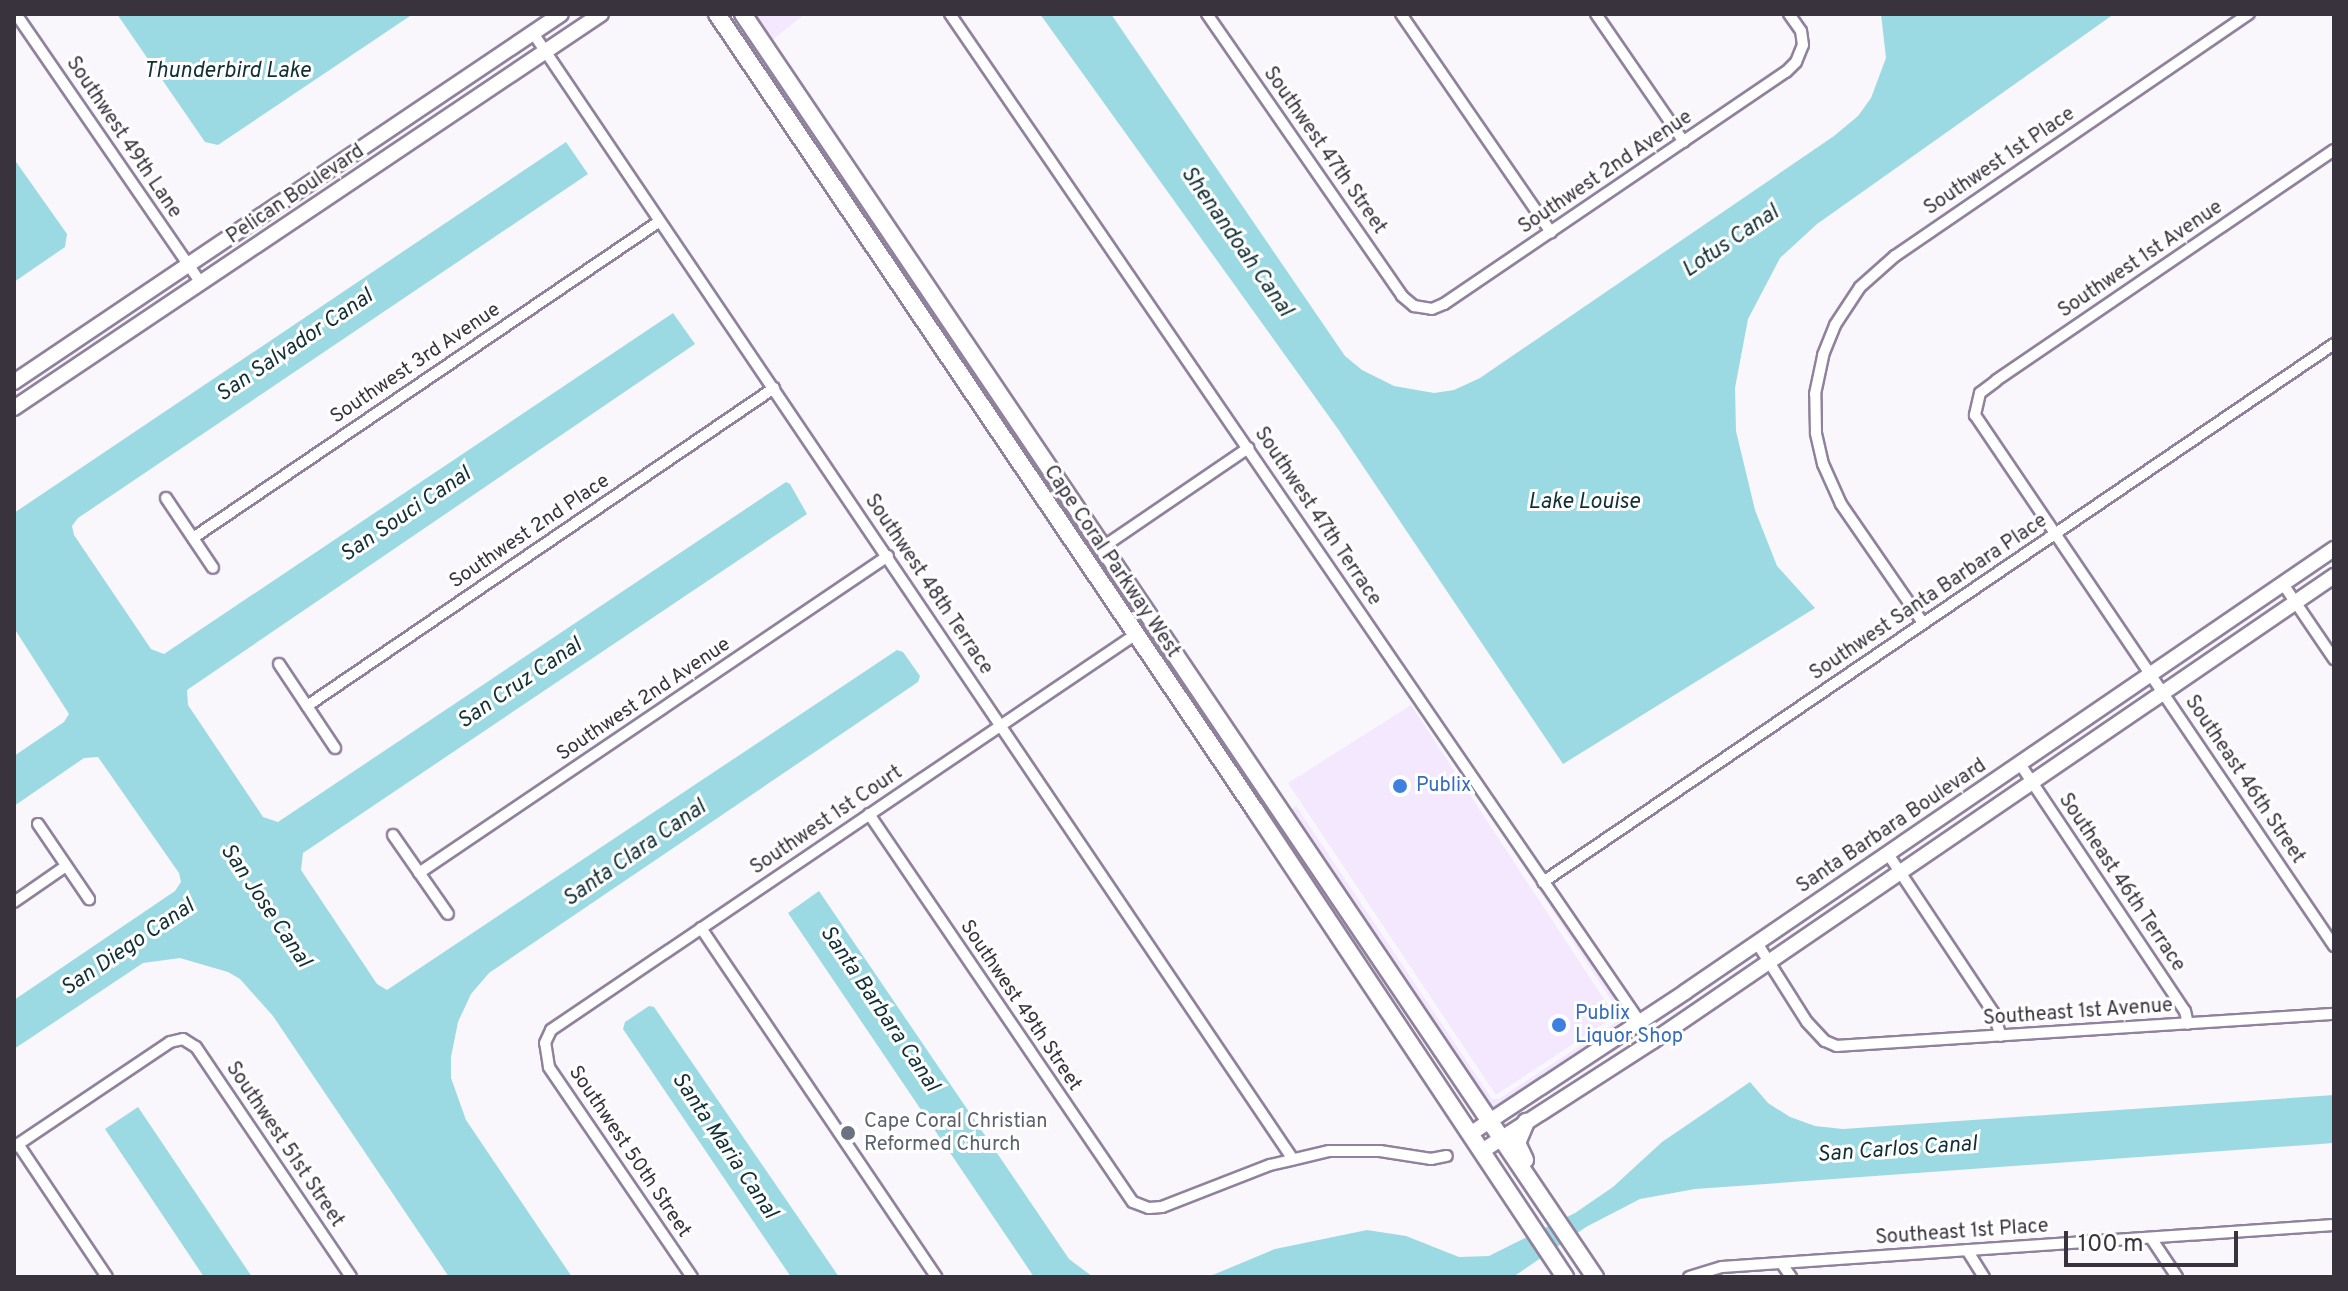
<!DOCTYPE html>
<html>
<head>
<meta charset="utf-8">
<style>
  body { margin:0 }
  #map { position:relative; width:2348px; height:1291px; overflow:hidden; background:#f9f6fc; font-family:Overpass,sans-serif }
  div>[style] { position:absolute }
  .built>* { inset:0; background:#f3e8fe }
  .water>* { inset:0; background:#9cdae3 }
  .roads { filter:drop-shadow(2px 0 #90829c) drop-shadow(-2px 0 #90829c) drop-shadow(0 2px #90829c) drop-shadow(0 -2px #90829c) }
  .street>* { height:10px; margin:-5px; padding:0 5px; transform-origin:5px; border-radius:5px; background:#fff }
  .secondary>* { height:14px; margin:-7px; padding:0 7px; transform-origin:7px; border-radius:7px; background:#fff }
  .primary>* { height:16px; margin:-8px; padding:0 8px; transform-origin:8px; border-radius:8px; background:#fff }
  .dots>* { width:22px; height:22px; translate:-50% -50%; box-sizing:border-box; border:4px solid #fff; border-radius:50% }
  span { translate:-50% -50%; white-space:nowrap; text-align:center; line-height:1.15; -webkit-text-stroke:6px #fff; paint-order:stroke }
  .street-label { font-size:20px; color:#39333e }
  .shop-label { font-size:20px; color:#366cbe }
  .left { translate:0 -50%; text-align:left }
  .worship-label { font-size:20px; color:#5b616d }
  .water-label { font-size:22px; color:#113035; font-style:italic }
  .frame { position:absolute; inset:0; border:16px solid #39333e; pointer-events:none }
  .scale { position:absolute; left:2064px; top:1231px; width:174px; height:36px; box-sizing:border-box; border:4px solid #39333e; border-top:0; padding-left:10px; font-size:24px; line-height:28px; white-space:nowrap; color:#39333e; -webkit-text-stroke:6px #fff; paint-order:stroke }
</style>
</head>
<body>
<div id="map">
  <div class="built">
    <i style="clip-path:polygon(751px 14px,805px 14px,770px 42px)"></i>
    <i style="clip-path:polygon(1411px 705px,1615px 1016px,1496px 1095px,1288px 783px)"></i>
    <i style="clip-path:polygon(1423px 714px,1638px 1015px,1493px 1112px,1290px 811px,1296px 806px,1492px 1099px,1499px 1099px,1618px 1021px,1620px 1013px)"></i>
  </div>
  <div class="water">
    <i style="clip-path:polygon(117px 14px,413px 14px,218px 145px,205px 142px)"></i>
    <i style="clip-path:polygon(1040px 14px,1111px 14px,1345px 356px,1362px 370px,1394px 386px,1434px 393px,1454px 390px,1480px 378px,1834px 136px,1858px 116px,1871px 98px,1886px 58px,1881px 14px,2114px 14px,1817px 224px,1780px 258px,1748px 319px,1735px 388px,1736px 431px,1755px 510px,1777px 566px,1815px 608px,1563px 764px,1338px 429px)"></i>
    <i style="clip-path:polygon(566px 142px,588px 174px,78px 518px,72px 526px,74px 535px,151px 649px,164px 654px,673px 313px,695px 344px,187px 690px,188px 705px,263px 817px,278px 822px,786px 482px,790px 484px,807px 514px,303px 853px,301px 870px,377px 984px,387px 990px,897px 650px,903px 652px,920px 676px,918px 682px,489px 973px,471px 994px,458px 1022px,451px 1057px,451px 1078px,466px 1120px,572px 1277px,449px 1277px,273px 1016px,240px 979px,228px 972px,180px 958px,143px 963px,14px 1049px,14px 1000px,175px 891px,181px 882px,179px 873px,98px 757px,84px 758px,14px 806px,14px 756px,64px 722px,69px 714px,14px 628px,14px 513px)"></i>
    <i style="clip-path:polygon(14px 159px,67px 234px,65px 247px,14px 282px)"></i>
    <i style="clip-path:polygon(819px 891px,1069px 1259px,1093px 1277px,1034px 1277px,788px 913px)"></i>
    <i style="clip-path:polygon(649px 1006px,654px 1007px,839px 1277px,791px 1277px,623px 1029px,625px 1022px)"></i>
    <i style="clip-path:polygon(1750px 1082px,1768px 1103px,1790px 1117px,1815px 1126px,1843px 1129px,2334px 1095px,2334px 1143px,1695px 1189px,1640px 1199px,1586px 1227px,1513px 1277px,1208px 1277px,1275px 1249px,1367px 1230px,1406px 1236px,1459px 1257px,1489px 1256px,1575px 1213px,1613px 1187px,1662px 1142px)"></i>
    <i style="clip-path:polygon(138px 1107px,173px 1159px,252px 1277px,204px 1277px,105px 1129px)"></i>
  </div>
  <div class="roads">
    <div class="street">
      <i style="left:16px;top:14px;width:326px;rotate:55.5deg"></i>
      <i style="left:950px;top:14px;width:1245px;rotate:55.61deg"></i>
      <i style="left:1207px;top:14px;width:343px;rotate:55.3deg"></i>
      <i style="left:1402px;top:296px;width:16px;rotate:40deg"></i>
      <i style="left:1414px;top:306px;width:18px;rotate:9deg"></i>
      <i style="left:1432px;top:309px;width:13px;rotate:-23deg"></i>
      <i style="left:1444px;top:304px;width:413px;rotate:-34.2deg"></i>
      <i style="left:1786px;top:72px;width:14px;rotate:-45deg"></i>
      <i style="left:1796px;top:62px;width:18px;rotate:-68deg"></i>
      <i style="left:1803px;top:45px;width:14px;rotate:-98deg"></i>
      <i style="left:1801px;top:31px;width:21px;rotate:-125deg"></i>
      <i style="left:1401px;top:14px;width:265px;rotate:55.5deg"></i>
      <i style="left:1596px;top:14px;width:155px;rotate:55.5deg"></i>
      <i style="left:533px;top:33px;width:1357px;rotate:55.99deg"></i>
      <i style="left:2334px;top:150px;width:409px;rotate:145.7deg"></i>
      <i style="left:1996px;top:381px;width:20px;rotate:143deg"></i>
      <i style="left:1980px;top:393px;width:23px;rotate:103deg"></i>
      <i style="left:1975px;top:415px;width:641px;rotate:55.94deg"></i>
      <i style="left:166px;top:498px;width:84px;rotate:56.1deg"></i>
      <i style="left:193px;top:538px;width:564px;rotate:-34.17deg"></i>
      <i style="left:1103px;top:547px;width:176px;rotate:-34.3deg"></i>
      <i style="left:2283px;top:584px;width:91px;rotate:55.8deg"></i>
      <i style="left:1923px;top:623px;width:145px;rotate:-124.6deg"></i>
      <i style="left:1841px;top:504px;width:44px;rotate:-114.2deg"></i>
      <i style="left:1823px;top:464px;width:32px;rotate:-103deg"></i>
      <i style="left:1816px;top:433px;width:39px;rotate:-91deg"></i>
      <i style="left:1815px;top:394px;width:40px;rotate:-78deg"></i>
      <i style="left:1823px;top:355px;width:32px;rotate:-68deg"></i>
      <i style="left:1835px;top:325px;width:45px;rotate:-56.7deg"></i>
      <i style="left:1860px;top:287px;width:47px;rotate:-41.5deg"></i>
      <i style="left:1895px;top:256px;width:429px;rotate:-34.4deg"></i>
      <i style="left:279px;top:664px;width:101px;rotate:56.3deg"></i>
      <i style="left:307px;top:706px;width:565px;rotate:-34.25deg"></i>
      <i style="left:2020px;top:764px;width:297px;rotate:56.3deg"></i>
      <i style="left:2185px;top:1011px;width:13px;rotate:77deg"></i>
      <i style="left:869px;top:814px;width:469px;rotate:55.8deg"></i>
      <i style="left:1133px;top:1202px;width:17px;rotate:21deg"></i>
      <i style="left:1149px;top:1208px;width:13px;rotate:-4deg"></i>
      <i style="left:1162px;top:1207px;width:116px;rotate:-21.3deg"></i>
      <i style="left:1270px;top:1165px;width:61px;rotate:-13.3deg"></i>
      <i style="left:1329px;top:1151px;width:51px"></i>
      <i style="left:1380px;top:1151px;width:52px;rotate:8.9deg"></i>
      <i style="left:1431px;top:1159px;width:16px;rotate:-11deg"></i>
      <i style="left:38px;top:824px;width:91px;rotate:55.8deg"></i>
      <i style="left:393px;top:835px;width:96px;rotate:55.2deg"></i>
      <i style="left:1888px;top:854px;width:190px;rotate:56.4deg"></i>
      <i style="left:1993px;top:1012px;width:25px;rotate:72deg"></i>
      <i style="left:419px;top:873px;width:566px;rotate:-34.06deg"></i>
      <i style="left:1543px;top:882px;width:957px;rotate:-34.22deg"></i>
      <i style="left:14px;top:902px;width:63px;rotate:-34.7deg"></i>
      <i style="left:701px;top:928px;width:421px;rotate:56deg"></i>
      <i style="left:1757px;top:943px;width:93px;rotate:57.7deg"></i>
      <i style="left:1807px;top:1022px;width:26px;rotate:47deg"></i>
      <i style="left:1825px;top:1041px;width:13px;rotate:23deg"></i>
      <i style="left:1837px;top:1046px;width:498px;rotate:-3.7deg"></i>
      <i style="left:18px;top:1144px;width:160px;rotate:56.2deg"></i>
      <i style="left:14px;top:1147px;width:188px;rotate:-33.9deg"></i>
      <i style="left:170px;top:1042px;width:13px;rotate:-13deg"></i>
      <i style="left:183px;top:1039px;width:15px;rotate:32deg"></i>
      <i style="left:196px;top:1047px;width:277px;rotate:56deg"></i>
      <i style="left:2151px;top:1238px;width:47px;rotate:56.3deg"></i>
      <i style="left:1967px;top:1250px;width:32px;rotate:58deg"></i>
      <i style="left:1782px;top:1264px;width:16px;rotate:55deg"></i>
      <i style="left:692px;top:1277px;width:254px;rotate:-124.3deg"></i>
      <i style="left:549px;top:1067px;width:24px;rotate:-99deg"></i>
      <i style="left:545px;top:1043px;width:14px;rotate:-65deg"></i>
      <i style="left:551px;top:1030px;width:706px;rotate:-34.09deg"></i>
      <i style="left:1689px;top:1277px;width:34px;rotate:-17deg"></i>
      <i style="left:1722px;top:1267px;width:613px;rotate:-3.93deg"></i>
    </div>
    <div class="secondary">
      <i style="left:14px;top:382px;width:659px;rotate:-33.93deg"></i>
      <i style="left:14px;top:408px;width:707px;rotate:-33.87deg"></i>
      <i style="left:1470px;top:1134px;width:258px;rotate:-33.4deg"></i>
      <i style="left:1685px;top:992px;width:786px;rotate:-34.32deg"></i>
      <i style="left:1482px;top:1151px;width:203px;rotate:-32.8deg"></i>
      <i style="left:1653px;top:1041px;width:825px;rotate:-34.33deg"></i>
    </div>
    <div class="primary">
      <i style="left:717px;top:14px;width:961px;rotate:55.95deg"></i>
      <i style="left:1255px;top:810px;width:561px;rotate:56.42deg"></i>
      <i style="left:743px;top:14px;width:1524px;rotate:56deg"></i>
      <i style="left:1525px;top:1160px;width:19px;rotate:-115deg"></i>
      <i style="left:1517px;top:1143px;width:23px;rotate:-67deg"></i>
    </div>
  </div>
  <div class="dots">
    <i style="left:1400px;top:786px;background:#3f7fe0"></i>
    <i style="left:1559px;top:1025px;background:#3f7fe0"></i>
    <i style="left:848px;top:1133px;background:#6b7280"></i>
  </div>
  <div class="street-label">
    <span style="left:123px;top:138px;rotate:56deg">Southwest 49th Lane</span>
    <span style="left:1324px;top:151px;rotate:55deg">Southwest 47th Street</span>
    <span style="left:2000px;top:162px;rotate:-34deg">Southwest 1st Place</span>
    <span style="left:1606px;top:173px;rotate:-34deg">Southwest 2nd Avenue</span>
    <span style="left:296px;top:195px;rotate:-34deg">Pelican Boulevard</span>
    <span style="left:2141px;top:260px;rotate:-34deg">Southwest 1st Avenue</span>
    <span style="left:416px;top:364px;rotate:-34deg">Southwest 3rd Avenue</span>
    <span style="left:1317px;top:517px;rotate:56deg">Southwest 47th Terrace</span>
    <span style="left:530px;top:532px;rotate:-34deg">Southwest 2nd Place</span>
    <span style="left:1111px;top:562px;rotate:56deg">Cape Coral Parkway West</span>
    <span style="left:928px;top:585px;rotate:56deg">Southwest 48th Terrace</span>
    <span style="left:1929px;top:598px;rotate:-34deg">Southwest Santa Barbara Place</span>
    <span style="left:644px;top:700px;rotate:-34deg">Southwest 2nd Avenue</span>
    <span style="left:2244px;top:780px;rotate:56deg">Southeast 46th Street</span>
    <span style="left:827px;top:821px;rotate:-34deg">Southwest 1st Court</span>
    <span style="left:1892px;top:827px;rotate:-34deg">Santa Barbara Boulevard</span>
    <span style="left:2121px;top:883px;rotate:56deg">Southeast 46th Terrace</span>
    <span style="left:1020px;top:1006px;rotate:56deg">Southwest 49th Street</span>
    <span style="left:2078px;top:1013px;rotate:-4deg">Southeast 1st Avenue</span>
    <span style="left:284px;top:1145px;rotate:56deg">Southwest 51st Street</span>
    <span style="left:629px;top:1152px;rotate:56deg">Southwest 50th Street</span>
    <span style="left:1962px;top:1233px;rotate:-4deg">Southeast 1st Place</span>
  </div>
  <div class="shop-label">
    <span class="left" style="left:1416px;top:786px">Publix</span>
    <span class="left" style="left:1575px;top:1026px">Publix<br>Liquor Shop</span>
  </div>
  <div class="worship-label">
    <span class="left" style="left:864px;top:1134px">Cape Coral Christian<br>Reformed Church</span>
  </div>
  <div class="water-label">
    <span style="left:227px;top:72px">Thunderbird Lake</span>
    <span style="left:1236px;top:242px;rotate:55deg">Shenandoah Canal</span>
    <span style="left:1731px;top:242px;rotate:-34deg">Lotus Canal</span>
    <span style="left:295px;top:346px;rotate:-34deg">San Salvador Canal</span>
    <span style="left:1584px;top:503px">Lake Louise</span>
    <span style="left:406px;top:515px;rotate:-34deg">San Souci Canal</span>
    <span style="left:520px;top:684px;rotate:-34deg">San Cruz Canal</span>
    <span style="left:635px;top:854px;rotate:-35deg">Santa Clara Canal</span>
    <span style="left:265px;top:906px;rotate:56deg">San Jose Canal</span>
    <span style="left:128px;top:948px;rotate:-34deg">San Diego Canal</span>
    <span style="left:879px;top:1009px;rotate:56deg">Santa Barbara Canal</span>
    <span style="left:724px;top:1146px;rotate:56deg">Santa Maria Canal</span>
    <span style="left:1897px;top:1150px;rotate:-4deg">San Carlos Canal</span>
  </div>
  <div class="frame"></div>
  <div class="scale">100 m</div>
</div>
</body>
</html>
